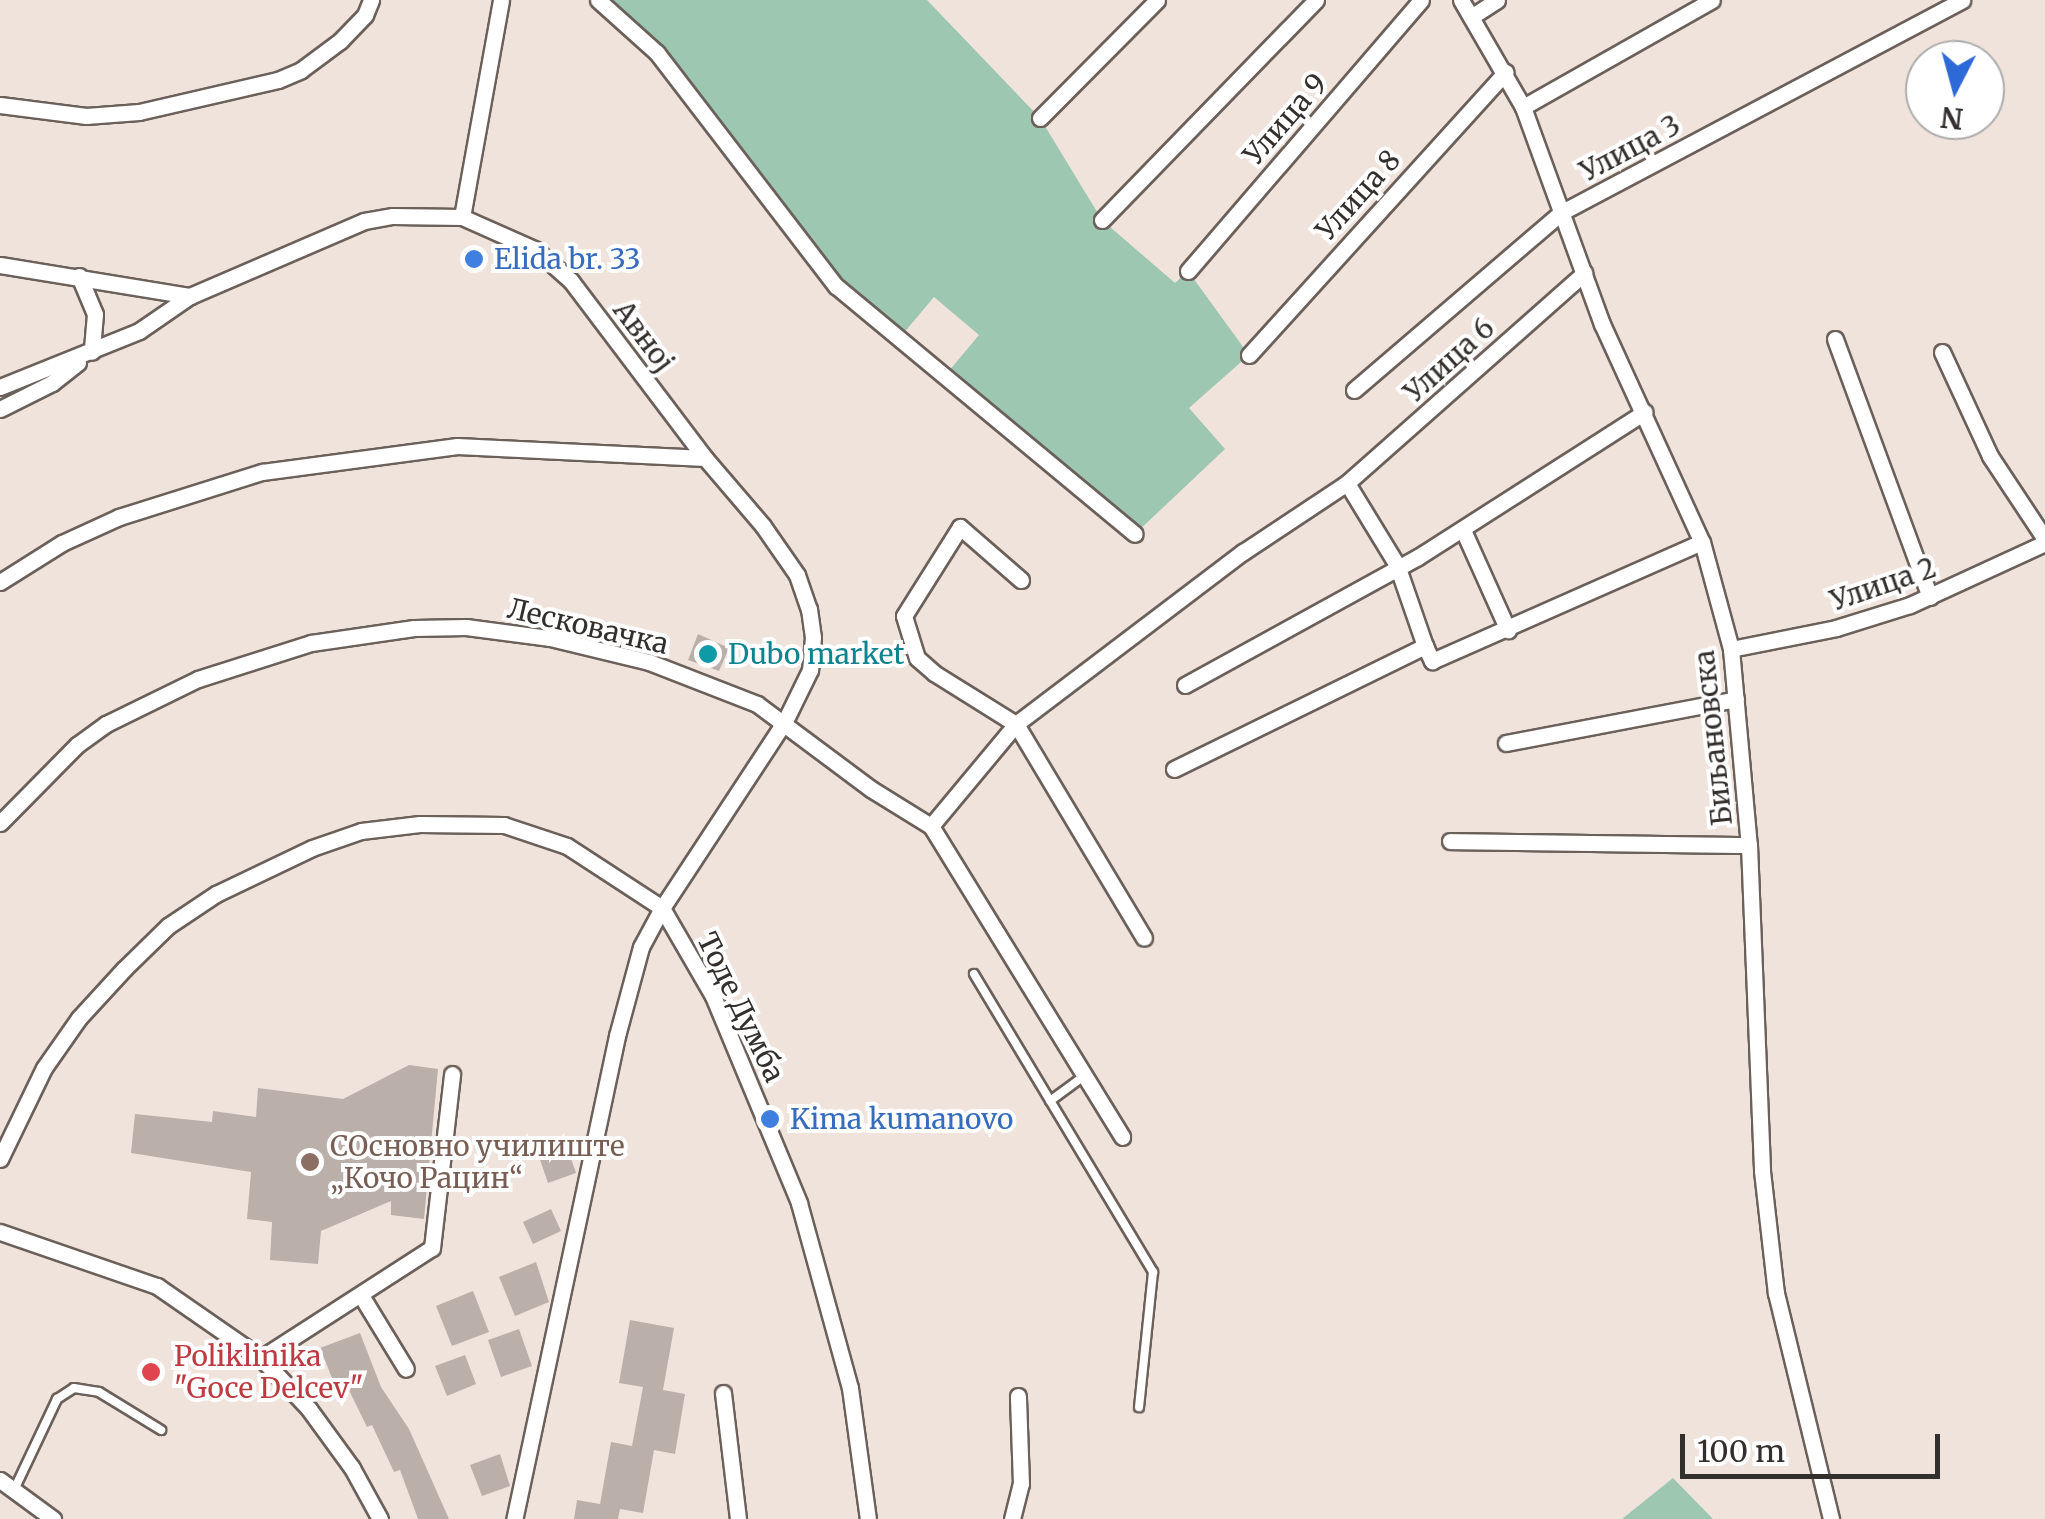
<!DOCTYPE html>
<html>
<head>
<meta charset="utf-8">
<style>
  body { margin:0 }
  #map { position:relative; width:2045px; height:1519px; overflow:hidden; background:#efe3dc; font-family:Merriweather,serif }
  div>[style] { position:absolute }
  .green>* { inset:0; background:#9ec7b1 }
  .building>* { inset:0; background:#bbb0a9 }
  .roads { filter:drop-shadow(2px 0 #6b605a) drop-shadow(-2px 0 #6b605a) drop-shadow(0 2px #6b605a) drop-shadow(0 -2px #6b605a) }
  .lane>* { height:8px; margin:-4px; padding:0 4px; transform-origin:4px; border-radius:4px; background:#fff }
  .street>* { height:15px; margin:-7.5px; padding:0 7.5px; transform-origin:7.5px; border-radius:7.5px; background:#fff }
  .dots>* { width:28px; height:28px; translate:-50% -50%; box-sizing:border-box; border:5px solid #fff; border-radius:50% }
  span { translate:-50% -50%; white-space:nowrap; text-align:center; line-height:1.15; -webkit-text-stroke:8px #fff; paint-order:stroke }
  .street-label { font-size:28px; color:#332f2c }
  .shop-label { font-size:28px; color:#366cbe }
  .left { translate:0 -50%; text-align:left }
  .culture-label { font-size:28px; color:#0d838f }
  .education-label { font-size:28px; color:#785e54 }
  .health-label { font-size:28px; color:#be3a42 }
  .north { position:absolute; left:1905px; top:40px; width:100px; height:100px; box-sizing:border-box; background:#fff; border:2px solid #adacab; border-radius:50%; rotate:186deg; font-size:28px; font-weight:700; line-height:40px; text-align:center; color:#332f2c }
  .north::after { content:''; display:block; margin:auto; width:35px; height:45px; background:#2e6ad7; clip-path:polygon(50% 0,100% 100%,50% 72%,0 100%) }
  .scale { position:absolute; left:1680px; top:1434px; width:260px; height:45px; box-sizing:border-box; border:5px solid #332f2c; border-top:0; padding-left:12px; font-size:30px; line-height:35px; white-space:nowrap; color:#332f2c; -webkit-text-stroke:8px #fff; paint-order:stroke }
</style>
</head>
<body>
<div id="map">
  <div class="green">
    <i style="clip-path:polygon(612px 0,927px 0,1040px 118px,1102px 220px,1175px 283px,1188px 271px,1249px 355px,1189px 408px,1225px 449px,1135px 534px,943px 378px,979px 335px,934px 297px,897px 341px,834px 285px,662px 53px)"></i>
    <i style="clip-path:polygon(1673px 1478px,1713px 1519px,1622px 1519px)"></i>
  </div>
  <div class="building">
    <i style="clip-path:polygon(698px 634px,729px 648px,719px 671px,688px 660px)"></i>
    <i style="clip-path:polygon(409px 1065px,438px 1069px,424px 1219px,391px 1215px,391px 1201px,321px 1231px,318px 1264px,270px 1260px,272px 1222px,247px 1219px,251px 1172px,131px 1153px,135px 1114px,212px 1122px,213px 1111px,256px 1117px,258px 1088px,343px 1099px)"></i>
    <i style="clip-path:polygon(566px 1144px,576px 1173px,548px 1183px,538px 1154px)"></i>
    <i style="clip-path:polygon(551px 1209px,561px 1231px,533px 1244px,523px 1222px)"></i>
    <i style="clip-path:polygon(536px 1262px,549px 1302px,515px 1316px,499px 1277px)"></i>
    <i style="clip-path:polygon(473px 1291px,489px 1332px,452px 1346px,436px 1306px)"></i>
    <i style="clip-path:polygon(630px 1320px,674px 1328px,663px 1390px,685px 1394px,675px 1454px,654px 1450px,643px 1513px,620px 1509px,618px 1519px,574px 1519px,577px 1500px,600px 1504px,611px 1442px,632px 1446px,643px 1387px,619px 1383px)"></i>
    <i style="clip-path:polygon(519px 1329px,532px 1366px,501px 1377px,488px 1340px)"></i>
    <i style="clip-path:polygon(360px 1333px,381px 1387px,409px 1429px,449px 1519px,418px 1519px,400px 1470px,394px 1472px,372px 1425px,367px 1427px,346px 1384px,336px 1388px,320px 1348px)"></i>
    <i style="clip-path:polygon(465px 1355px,476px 1384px,447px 1396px,435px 1366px)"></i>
    <i style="clip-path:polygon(500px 1454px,510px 1486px,482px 1496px,470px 1465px)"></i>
  </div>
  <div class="roads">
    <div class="lane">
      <i style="left:974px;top:974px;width:348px;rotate:59deg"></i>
      <i style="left:1153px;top:1272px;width:136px;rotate:95.9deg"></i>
      <i style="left:1050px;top:1101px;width:42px;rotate:-36.3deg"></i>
      <i style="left:14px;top:1490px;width:101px;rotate:-64.7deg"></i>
      <i style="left:57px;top:1399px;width:20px;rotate:-33deg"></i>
      <i style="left:74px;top:1388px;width:25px;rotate:9deg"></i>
      <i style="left:99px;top:1392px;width:73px;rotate:31.5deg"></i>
    </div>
    <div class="street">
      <i style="left:598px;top:0;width:79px;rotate:41.9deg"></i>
      <i style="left:657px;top:53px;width:294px;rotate:52.5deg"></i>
      <i style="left:836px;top:286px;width:388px;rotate:39.7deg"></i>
      <i style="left:1461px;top:0;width:124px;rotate:59.9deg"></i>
      <i style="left:1523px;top:107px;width:231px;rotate:70deg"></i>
      <i style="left:1602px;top:324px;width:240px;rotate:65.4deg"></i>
      <i style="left:1702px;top:542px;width:111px;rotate:74.8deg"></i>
      <i style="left:1731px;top:649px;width:197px;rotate:84.8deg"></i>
      <i style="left:1749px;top:845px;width:326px;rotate:87.7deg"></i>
      <i style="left:1762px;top:1171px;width:123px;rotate:83.5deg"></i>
      <i style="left:1776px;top:1293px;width:233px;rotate:76.3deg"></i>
      <i style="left:1471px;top:17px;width:31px;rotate:-33deg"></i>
      <i style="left:0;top:105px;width:87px;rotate:7.3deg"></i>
      <i style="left:86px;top:116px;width:53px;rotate:-4.3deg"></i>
      <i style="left:139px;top:112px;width:143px;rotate:-13deg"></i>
      <i style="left:278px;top:80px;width:25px;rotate:-23deg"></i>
      <i style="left:301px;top:70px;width:49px;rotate:-36.6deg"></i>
      <i style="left:340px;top:41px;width:36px;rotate:-46deg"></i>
      <i style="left:365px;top:15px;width:16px;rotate:-68deg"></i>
      <i style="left:1523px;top:107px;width:217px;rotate:-29.5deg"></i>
      <i style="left:1040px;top:118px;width:166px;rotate:-45.2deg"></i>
      <i style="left:462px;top:217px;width:220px;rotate:-79.8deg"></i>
      <i style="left:1102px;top:220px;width:307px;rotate:-45.8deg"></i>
      <i style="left:0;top:265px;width:193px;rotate:9.3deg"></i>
      <i style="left:1188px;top:271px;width:357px;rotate:-49.3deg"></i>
      <i style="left:79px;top:276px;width:41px;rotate:67.2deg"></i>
      <i style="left:95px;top:314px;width:38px;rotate:95deg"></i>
      <i style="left:1835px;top:339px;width:275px;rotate:69.8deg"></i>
      <i style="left:1942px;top:352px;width:115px;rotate:65.2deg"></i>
      <i style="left:1990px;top:456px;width:100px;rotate:56.5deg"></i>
      <i style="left:1249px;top:355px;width:382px;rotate:-47.8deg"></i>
      <i style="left:0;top:387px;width:150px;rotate:-21.9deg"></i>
      <i style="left:139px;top:331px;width:62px;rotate:-34.5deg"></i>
      <i style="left:190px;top:296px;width:189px;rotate:-23.3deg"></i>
      <i style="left:364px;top:221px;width:29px;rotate:-10deg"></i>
      <i style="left:393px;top:216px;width:69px;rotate:0.8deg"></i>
      <i style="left:462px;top:217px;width:81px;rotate:24deg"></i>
      <i style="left:536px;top:250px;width:47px;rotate:41.5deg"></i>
      <i style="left:571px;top:281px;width:222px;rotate:52.9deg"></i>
      <i style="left:705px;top:458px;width:89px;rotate:49.5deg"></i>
      <i style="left:763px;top:526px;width:60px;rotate:55.2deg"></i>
      <i style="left:797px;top:575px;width:36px;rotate:71deg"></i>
      <i style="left:809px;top:609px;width:28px;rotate:82deg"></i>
      <i style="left:813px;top:637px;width:33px;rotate:95deg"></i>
      <i style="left:810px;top:670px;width:57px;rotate:116.1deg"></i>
      <i style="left:785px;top:721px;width:224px;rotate:123.3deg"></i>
      <i style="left:662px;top:908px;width:102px;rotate:59.9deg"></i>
      <i style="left:713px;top:996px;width:224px;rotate:67.4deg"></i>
      <i style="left:799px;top:1203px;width:192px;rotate:74.6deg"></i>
      <i style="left:850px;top:1388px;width:132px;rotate:82.2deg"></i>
      <i style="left:1354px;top:390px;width:274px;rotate:-40.6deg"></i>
      <i style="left:1562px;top:212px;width:453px;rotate:-27.9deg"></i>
      <i style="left:0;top:409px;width:58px;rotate:-26.6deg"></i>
      <i style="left:52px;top:383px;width:33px;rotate:-38deg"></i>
      <i style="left:1463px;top:530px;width:110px;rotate:65.8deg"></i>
      <i style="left:1021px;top:580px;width:81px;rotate:-139deg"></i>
      <i style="left:960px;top:527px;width:105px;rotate:122.2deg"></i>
      <i style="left:904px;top:616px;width:44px;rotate:72.8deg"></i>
      <i style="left:917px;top:658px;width:23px;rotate:41deg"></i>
      <i style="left:934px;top:673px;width:97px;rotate:31.9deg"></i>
      <i style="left:1016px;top:724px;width:249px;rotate:59.1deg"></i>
      <i style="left:0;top:582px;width:73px;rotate:-32.2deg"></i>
      <i style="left:62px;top:543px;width:63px;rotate:-24.5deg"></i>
      <i style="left:119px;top:517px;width:150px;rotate:-17.5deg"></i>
      <i style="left:262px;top:472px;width:197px;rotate:-7.6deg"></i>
      <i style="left:457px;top:446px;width:248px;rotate:2.8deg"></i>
      <i style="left:1425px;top:646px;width:17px;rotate:65deg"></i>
      <i style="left:1432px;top:661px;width:295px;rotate:-23.8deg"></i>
      <i style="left:1731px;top:649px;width:107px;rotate:-11.3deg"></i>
      <i style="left:1836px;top:628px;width:77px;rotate:-17.3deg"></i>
      <i style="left:1910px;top:605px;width:149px;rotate:-24.7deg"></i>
      <i style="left:1185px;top:685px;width:266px;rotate:-28.8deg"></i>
      <i style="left:1418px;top:557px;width:269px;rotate:-32.6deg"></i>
      <i style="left:1506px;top:743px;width:234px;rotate:-10.8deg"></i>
      <i style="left:1174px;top:769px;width:280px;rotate:-26.1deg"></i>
      <i style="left:1425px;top:646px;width:86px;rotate:-109.1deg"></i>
      <i style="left:1397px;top:565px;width:96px;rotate:-121.4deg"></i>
      <i style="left:0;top:823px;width:110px;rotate:-45.4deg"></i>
      <i style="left:77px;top:745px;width:36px;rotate:-36deg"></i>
      <i style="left:106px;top:724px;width:102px;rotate:-26.1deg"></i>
      <i style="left:198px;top:679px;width:119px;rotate:-17.7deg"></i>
      <i style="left:311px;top:643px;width:104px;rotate:-8.3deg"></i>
      <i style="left:414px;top:628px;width:52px;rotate:-1.1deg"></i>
      <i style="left:466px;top:627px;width:85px;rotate:7.5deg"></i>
      <i style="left:550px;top:638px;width:102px;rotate:13.6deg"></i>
      <i style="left:649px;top:662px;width:116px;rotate:21.3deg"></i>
      <i style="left:757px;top:704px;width:142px;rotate:36.7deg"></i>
      <i style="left:871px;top:789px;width:70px;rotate:31.7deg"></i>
      <i style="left:931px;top:826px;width:365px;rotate:58.4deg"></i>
      <i style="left:931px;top:826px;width:133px;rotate:-50.2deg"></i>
      <i style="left:1016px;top:724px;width:285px;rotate:-37.2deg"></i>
      <i style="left:1243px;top:552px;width:125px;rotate:-33.6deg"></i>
      <i style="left:1347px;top:483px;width:317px;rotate:-41.5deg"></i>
      <i style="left:1450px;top:841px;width:299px;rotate:0.8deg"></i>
      <i style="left:0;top:1159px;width:101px;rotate:-64.2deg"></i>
      <i style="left:44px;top:1068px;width:61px;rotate:-55deg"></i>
      <i style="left:79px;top:1018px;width:67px;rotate:-47.4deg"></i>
      <i style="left:124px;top:969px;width:62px;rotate:-44.3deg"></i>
      <i style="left:168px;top:926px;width:58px;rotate:-33.7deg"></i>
      <i style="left:216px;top:894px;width:106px;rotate:-25.6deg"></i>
      <i style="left:312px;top:848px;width:52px;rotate:-19.1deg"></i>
      <i style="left:361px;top:831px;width:59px;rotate:-6.8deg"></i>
      <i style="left:420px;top:824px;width:84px;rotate:0.7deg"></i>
      <i style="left:504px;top:825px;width:66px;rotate:18.4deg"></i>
      <i style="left:567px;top:846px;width:113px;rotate:33.1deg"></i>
      <i style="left:662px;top:908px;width:44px;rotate:118.3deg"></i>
      <i style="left:641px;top:947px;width:92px;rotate:105.1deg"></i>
      <i style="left:617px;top:1036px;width:494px;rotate:102deg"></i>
      <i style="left:0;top:1232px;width:166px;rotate:19deg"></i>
      <i style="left:157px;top:1286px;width:126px;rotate:34.7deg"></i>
      <i style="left:261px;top:1358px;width:70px;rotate:46.7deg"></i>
      <i style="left:309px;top:1409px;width:73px;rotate:53.9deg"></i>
      <i style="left:352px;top:1468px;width:58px;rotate:61.2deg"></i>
      <i style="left:362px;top:1297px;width:84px;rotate:58.6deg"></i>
      <i style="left:261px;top:1358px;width:203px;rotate:-32.8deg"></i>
      <i style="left:432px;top:1248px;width:175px;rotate:-83.4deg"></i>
      <i style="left:723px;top:1393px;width:127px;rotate:83.2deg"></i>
      <i style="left:0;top:1480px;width:66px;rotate:36.3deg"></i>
      <i style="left:1012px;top:1519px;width:36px;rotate:-76deg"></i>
      <i style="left:1021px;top:1484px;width:88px;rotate:-92deg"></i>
    </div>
  </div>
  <div class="dots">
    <i style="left:474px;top:259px;background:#3f7fe0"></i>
    <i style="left:708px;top:654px;background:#0f9aa8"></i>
    <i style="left:770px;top:1119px;background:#3f7fe0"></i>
    <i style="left:310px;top:1162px;background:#8d6e63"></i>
    <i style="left:151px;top:1372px;background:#e0444e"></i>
  </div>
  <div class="street-label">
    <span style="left:1285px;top:119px;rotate:-49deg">Улица 9</span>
    <span style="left:1630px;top:148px;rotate:-28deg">Улица 3</span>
    <span style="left:1358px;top:195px;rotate:-48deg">Улица 8</span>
    <span style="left:644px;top:336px;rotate:53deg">Авној</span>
    <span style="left:1449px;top:360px;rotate:-42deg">Улица 6</span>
    <span style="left:1883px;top:584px;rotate:-19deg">Улица 2</span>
    <span style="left:588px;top:626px;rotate:13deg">Лесковачка</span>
    <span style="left:1713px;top:738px;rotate:-96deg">Биљановска</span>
    <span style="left:741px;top:1007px;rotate:64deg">Тоде Думба</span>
  </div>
  <div class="shop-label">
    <span class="left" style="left:494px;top:259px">Elida br. 33</span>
    <span class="left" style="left:790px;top:1119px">Kima kumanovo</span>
  </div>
  <div class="culture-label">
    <span class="left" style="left:728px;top:654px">Dubo market</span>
  </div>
  <div class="education-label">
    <span class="left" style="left:330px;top:1162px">СОсновно училиште<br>„Кочо Рацин“</span>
  </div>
  <div class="health-label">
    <span class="left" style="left:174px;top:1372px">Poliklinika<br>"Goce Delcev"</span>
  </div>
  <div class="north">N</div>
  <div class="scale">100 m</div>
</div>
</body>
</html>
